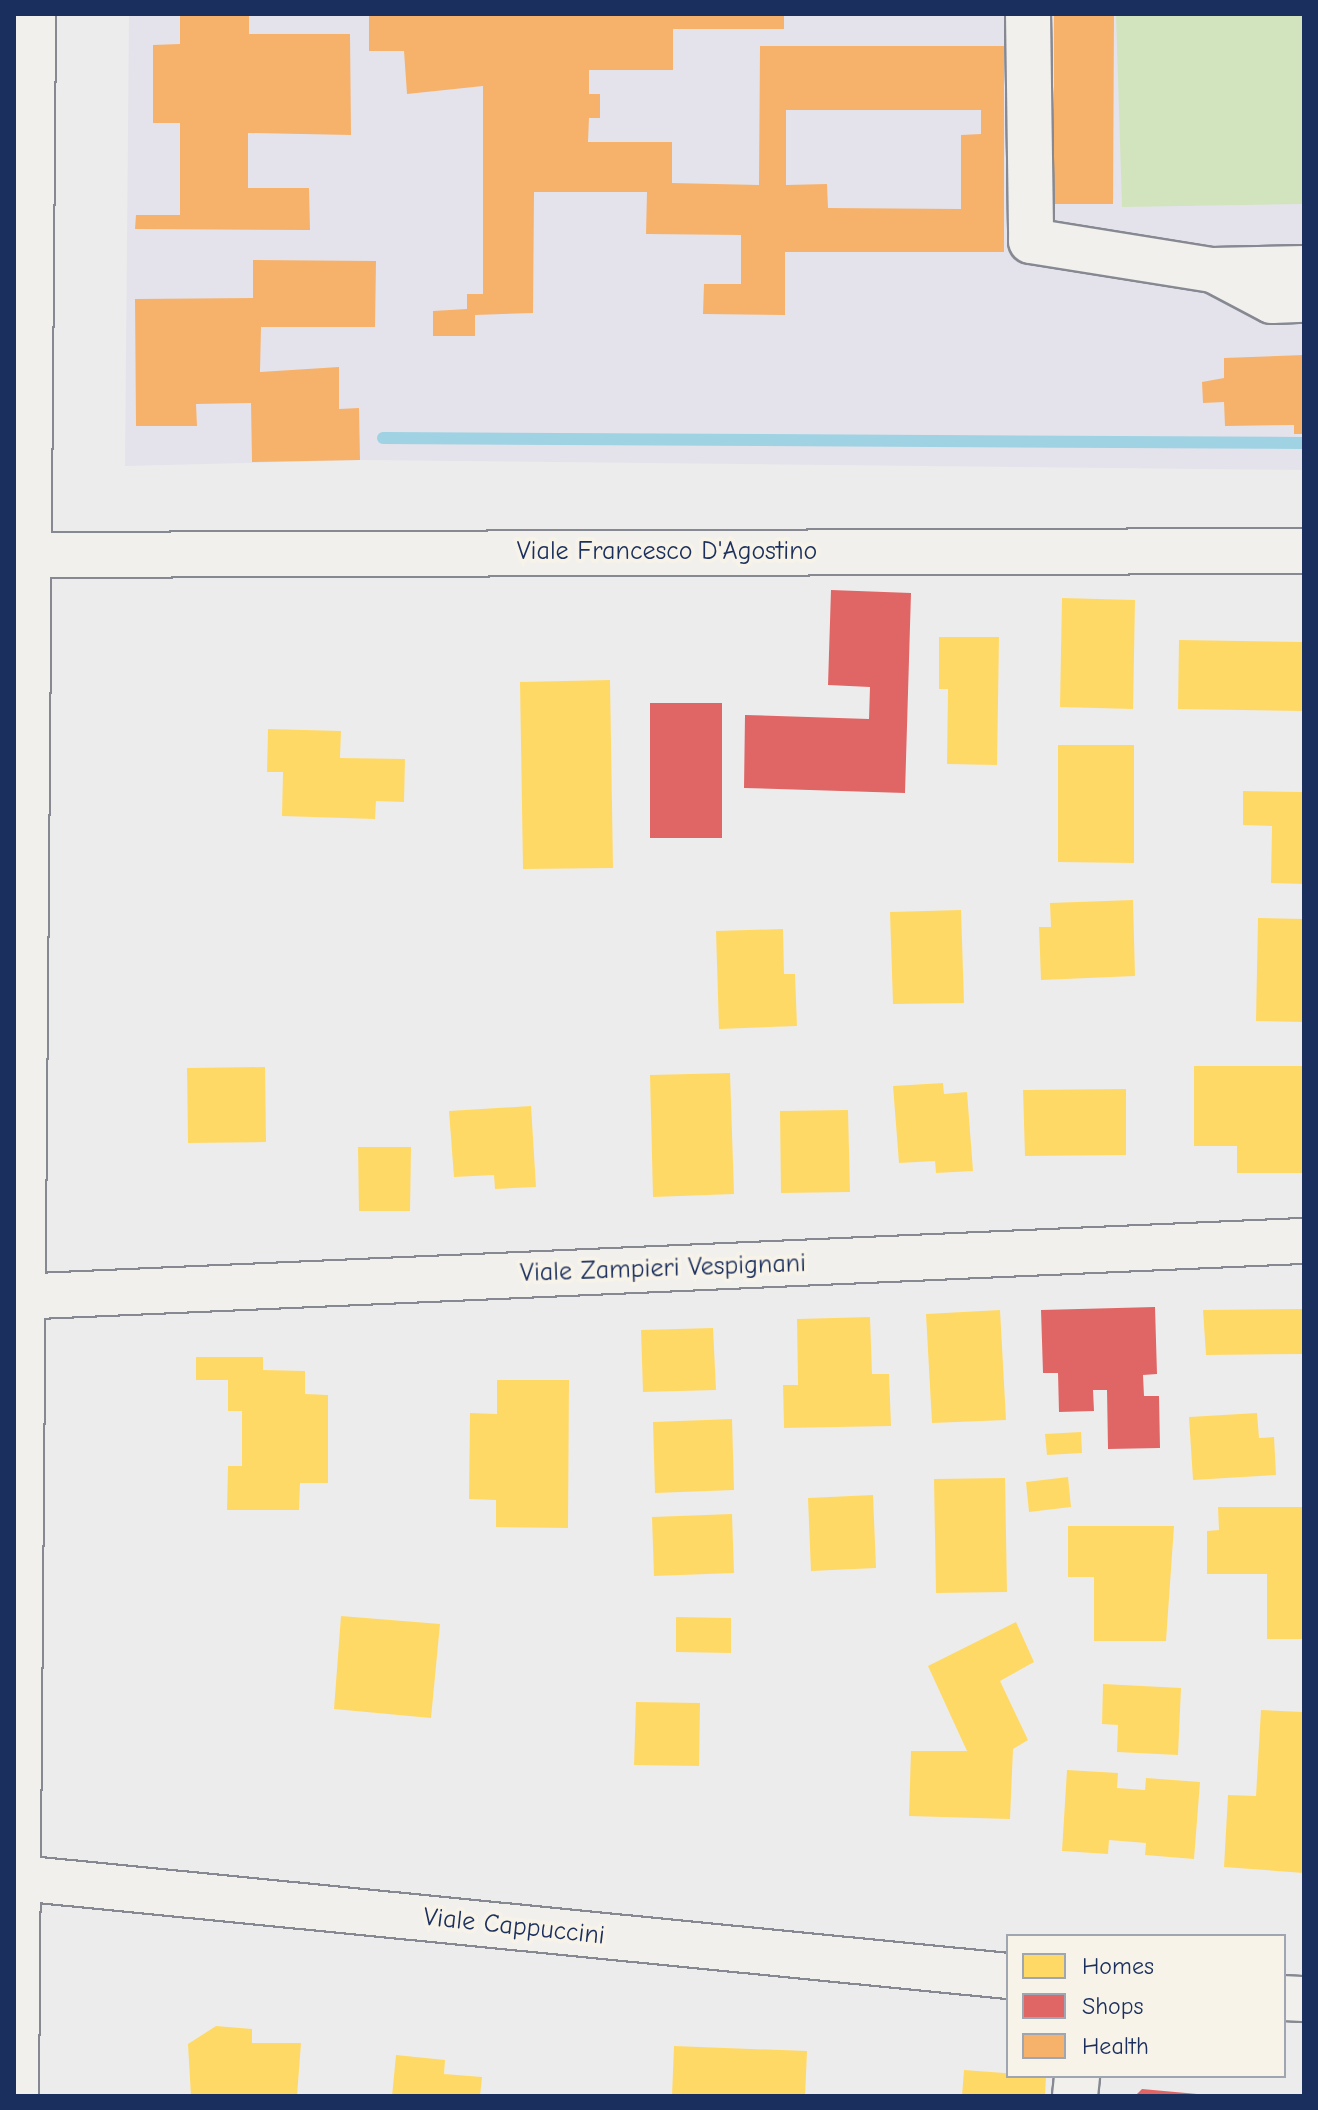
<!DOCTYPE html>
<html>
<head>
<meta charset="utf-8">
<style>
  body { margin:0 }
  #map { position:relative; width:1318px; height:2110px; overflow:hidden; background:#edecec; font-family:"Comic Neue",sans-serif }
  div>[style] { position:absolute }
  .built>* { inset:0; background:#e4e3eb }
  .green>* { inset:0; background:#d2e4bd }
  .homes>* { inset:0; background:#ffd966 }
  .shops>* { inset:0; background:#e06666 }
  .health>* { inset:0; background:#f6b26b }
  .stream>* { height:12px; margin:-6px; padding:0 6px; transform-origin:6px; border-radius:6px; background:#9fd2e2 }
  .roads { filter:drop-shadow(2px 0 #868992) drop-shadow(-2px 0 #868992) drop-shadow(0 2px #868992) drop-shadow(0 -2px #868992) }
  .minor>* { height:44px; margin:-22px; padding:0 22px; transform-origin:22px; border-radius:22px; background:#f1f0ed }
  span { translate:-50% -50%; white-space:nowrap; text-align:center; line-height:1.15; -webkit-text-stroke:8px #f7f3e8; paint-order:stroke }
  .street-label { font-size:26px; color:#1b2f5e }
  .frame { position:absolute; inset:0; border:16px solid #1b2f5e; pointer-events:none }
  .legend { position:absolute; left:1006px; top:1934px; width:280px; height:144px; box-sizing:border-box; background:#f7f3e8; border:2px solid #9fa5b1; margin:0; padding:10px 14px; list-style:none; font-size:24px; color:#1b2f5e }
  .legend li { display:flex; align-items:center; gap:16px; height:40px }
  .legend b { width:40px; border:2px solid #9fa5b1 }
</style>
</head>
<body>
<div id="map">
  <div class="built">
    <i style="clip-path:polygon(129px 14px,1304px 14px,1304px 470px,360px 460px,125px 466px)"></i>
  </div>
  <div class="green">
    <i style="clip-path:polygon(1116px 14px,1304px 14px,1304px 204px,1122px 207px)"></i>
  </div>
  <div class="homes">
    <i style="clip-path:polygon(1062px 598px,1135px 600px,1133px 709px,1060px 707px)"></i>
    <i style="clip-path:polygon(939px 637px,999px 637px,997px 765px,947px 764px,948px 689px,939px 689px)"></i>
    <i style="clip-path:polygon(1179px 640px,1304px 642px,1304px 711px,1178px 709px)"></i>
    <i style="clip-path:polygon(610px 680px,613px 868px,523px 869px,520px 682px)"></i>
    <i style="clip-path:polygon(268px 729px,341px 731px,340px 758px,405px 759px,404px 802px,376px 801px,375px 819px,282px 816px,283px 772px,267px 772px)"></i>
    <i style="clip-path:polygon(1058px 745px,1134px 745px,1134px 863px,1058px 862px)"></i>
    <i style="clip-path:polygon(1243px 791px,1304px 792px,1304px 884px,1271px 883px,1272px 826px,1243px 825px)"></i>
    <i style="clip-path:polygon(1133px 900px,1135px 976px,1041px 980px,1039px 927px,1051px 927px,1050px 903px)"></i>
    <i style="clip-path:polygon(961px 910px,964px 1003px,893px 1004px,890px 912px)"></i>
    <i style="clip-path:polygon(1258px 918px,1304px 919px,1304px 1022px,1256px 1021px)"></i>
    <i style="clip-path:polygon(783px 929px,784px 974px,795px 974px,797px 1026px,719px 1029px,716px 931px)"></i>
    <i style="clip-path:polygon(1194px 1066px,1304px 1066px,1304px 1173px,1237px 1173px,1237px 1146px,1194px 1146px)"></i>
    <i style="clip-path:polygon(265px 1067px,266px 1142px,188px 1143px,187px 1068px)"></i>
    <i style="clip-path:polygon(730px 1073px,734px 1194px,653px 1197px,650px 1075px)"></i>
    <i style="clip-path:polygon(943px 1083px,944px 1094px,967px 1092px,973px 1171px,936px 1173px,935px 1161px,899px 1163px,893px 1086px)"></i>
    <i style="clip-path:polygon(1126px 1089px,1126px 1155px,1025px 1156px,1023px 1090px)"></i>
    <i style="clip-path:polygon(531px 1106px,536px 1187px,495px 1189px,494px 1175px,454px 1177px,449px 1111px)"></i>
    <i style="clip-path:polygon(848px 1110px,850px 1192px,781px 1193px,780px 1111px)"></i>
    <i style="clip-path:polygon(358px 1147px,411px 1147px,410px 1211px,359px 1211px)"></i>
    <i style="clip-path:polygon(1304px 1309px,1304px 1354px,1206px 1355px,1203px 1310px)"></i>
    <i style="clip-path:polygon(1000px 1310px,1006px 1420px,932px 1423px,926px 1314px)"></i>
    <i style="clip-path:polygon(870px 1317px,872px 1374px,889px 1374px,891px 1426px,784px 1428px,783px 1385px,798px 1385px,797px 1319px)"></i>
    <i style="clip-path:polygon(713px 1328px,716px 1390px,643px 1392px,641px 1330px)"></i>
    <i style="clip-path:polygon(196px 1357px,263px 1357px,263px 1370px,305px 1371px,305px 1394px,328px 1395px,328px 1483px,300px 1483px,299px 1510px,227px 1510px,228px 1466px,242px 1466px,242px 1411px,228px 1411px,228px 1380px,196px 1380px)"></i>
    <i style="clip-path:polygon(497px 1380px,569px 1380px,568px 1528px,496px 1527px,496px 1500px,469px 1499px,470px 1413px,497px 1414px)"></i>
    <i style="clip-path:polygon(1257px 1413px,1259px 1438px,1274px 1437px,1276px 1475px,1193px 1480px,1189px 1417px)"></i>
    <i style="clip-path:polygon(732px 1419px,734px 1490px,655px 1493px,653px 1422px)"></i>
    <i style="clip-path:polygon(1081px 1432px,1082px 1453px,1047px 1455px,1045px 1434px)"></i>
    <i style="clip-path:polygon(1068px 1477px,1071px 1507px,1029px 1512px,1026px 1482px)"></i>
    <i style="clip-path:polygon(1005px 1478px,1007px 1592px,936px 1593px,934px 1479px)"></i>
    <i style="clip-path:polygon(873px 1495px,876px 1568px,811px 1571px,808px 1498px)"></i>
    <i style="clip-path:polygon(1218px 1507px,1304px 1507px,1304px 1639px,1267px 1639px,1267px 1574px,1207px 1574px,1207px 1531px,1219px 1530px)"></i>
    <i style="clip-path:polygon(732px 1514px,734px 1573px,654px 1576px,652px 1517px)"></i>
    <i style="clip-path:polygon(1068px 1526px,1174px 1526px,1166px 1641px,1094px 1641px,1094px 1577px,1068px 1577px)"></i>
    <i style="clip-path:polygon(341px 1616px,440px 1624px,431px 1718px,334px 1709px)"></i>
    <i style="clip-path:polygon(676px 1617px,731px 1618px,731px 1653px,676px 1652px)"></i>
    <i style="clip-path:polygon(1016px 1622px,1034px 1662px,1000px 1681px,1028px 1740px,1013px 1749px,1010px 1819px,909px 1816px,911px 1751px,967px 1751px,928px 1666px)"></i>
    <i style="clip-path:polygon(1103px 1684px,1181px 1688px,1178px 1755px,1117px 1752px,1118px 1725px,1102px 1724px)"></i>
    <i style="clip-path:polygon(636px 1702px,700px 1703px,699px 1766px,634px 1765px)"></i>
    <i style="clip-path:polygon(1261px 1710px,1304px 1712px,1304px 1873px,1224px 1867px,1228px 1795px,1256px 1796px)"></i>
    <i style="clip-path:polygon(1067px 1770px,1118px 1773px,1117px 1788px,1145px 1790px,1146px 1778px,1200px 1782px,1194px 1859px,1145px 1855px,1146px 1843px,1109px 1840px,1108px 1854px,1062px 1851px)"></i>
    <i style="clip-path:polygon(216px 2026px,252px 2029px,252px 2043px,301px 2043px,297px 2096px,191px 2096px,188px 2044px)"></i>
    <i style="clip-path:polygon(674px 2046px,807px 2051px,805px 2096px,672px 2096px)"></i>
    <i style="clip-path:polygon(396px 2055px,445px 2060px,444px 2074px,482px 2077px,480px 2096px,392px 2096px)"></i>
    <i style="clip-path:polygon(964px 2070px,1046px 2076px,1045px 2096px,962px 2096px)"></i>
  </div>
  <div class="shops">
    <i style="clip-path:polygon(831px 590px,911px 593px,905px 793px,744px 788px,745px 715px,869px 719px,870px 687px,828px 685px)"></i>
    <i style="clip-path:polygon(650px 703px,722px 703px,722px 838px,650px 838px)"></i>
    <i style="clip-path:polygon(1155px 1307px,1157px 1374px,1143px 1375px,1144px 1396px,1159px 1396px,1160px 1448px,1108px 1449px,1107px 1390px,1093px 1390px,1094px 1411px,1059px 1412px,1058px 1373px,1043px 1373px,1041px 1310px)"></i>
    <i style="clip-path:polygon(1142px 2089px,1197px 2094px,1197px 2096px,1135px 2096px)"></i>
  </div>
  <div class="health">
    <i style="clip-path:polygon(180px 14px,249px 14px,249px 34px,350px 34px,351px 135px,248px 133px,248px 188px,309px 188px,310px 230px,135px 229px,136px 215px,180px 215px,180px 123px,153px 123px,153px 45px,180px 44px)"></i>
    <i style="clip-path:polygon(evenodd,369px 14px,784px 14px,784px 29px,673px 29px,673px 70px,589px 70px,589px 94px,600px 94px,600px 118px,589px 118px,588px 142px,672px 142px,672px 183px,759px 185px,760px 46px,1004px 46px,1004px 252px,785px 252px,785px 315px,703px 314px,704px 284px,741px 284px,741px 235px,646px 234px,647px 192px,534px 192px,533px 313px,475px 315px,475px 336px,433px 336px,433px 311px,467px 309px,467px 294px,483px 294px,483px 86px,407px 94px,404px 51px,369px 51px,369px 14px,786px 110px,981px 110px,981px 134px,961px 135px,961px 209px,828px 208px,827px 184px,786px 185px,786px 110px)"></i>
    <i style="clip-path:polygon(1054px 14px,1114px 14px,1113px 204px,1054px 204px)"></i>
    <i style="clip-path:polygon(253px 260px,376px 261px,375px 327px,261px 327px,260px 372px,339px 367px,339px 409px,359px 408px,360px 460px,252px 462px,251px 403px,196px 404px,197px 426px,136px 426px,135px 299px,253px 298px)"></i>
    <i style="clip-path:polygon(1304px 355px,1304px 434px,1294px 434px,1294px 425px,1225px 426px,1224px 402px,1203px 403px,1202px 382px,1224px 378px,1224px 358px)"></i>
  </div>
  <div class="stream">
    <i style="left:383px;top:438px;width:921px;rotate:0.31deg"></i>
  </div>
  <div class="roads">
    <div class="minor">
      <i style="left:1028px;top:14px;width:227px;rotate:89.2deg"></i>
      <i style="left:1031px;top:241px;width:184px;rotate:9.1deg"></i>
      <i style="left:1213px;top:270px;width:91px;rotate:-1.3deg"></i>
      <i style="left:1217px;top:272px;width:62px;rotate:27.8deg"></i>
      <i style="left:1272px;top:301px;width:32px;rotate:-2deg"></i>
      <i style="left:14px;top:555px;width:1290px;rotate:-0.18deg"></i>
      <i style="left:14px;top:1297px;width:1291px;rotate:-2.49deg"></i>
      <i style="left:19px;top:1878px;width:994px;rotate:5.66deg"></i>
      <i style="left:1284px;top:1998px;width:20px;rotate:3deg"></i>
      <i style="left:16px;top:2096px;width:2082px;rotate:-89.53deg"></i>
      <i style="left:1075px;top:2096px;width:20px;rotate:-84deg"></i>
    </div>
  </div>
  <div class="street-label">
    <span style="left:667px;top:552px">Viale Francesco D'Agostino</span>
    <span style="left:663px;top:1269px;rotate:-2deg">Viale Zampieri Vespignani</span>
    <span style="left:514px;top:1927px;rotate:6deg">Viale Cappuccini</span>
  </div>
  <div class="frame"></div>
  <ul class="legend">
  <li><b style="height:22px;background:#ffd966"></b>Homes</li>
  <li><b style="height:22px;background:#e06666"></b>Shops</li>
  <li><b style="height:22px;background:#f6b26b"></b>Health</li>
  </ul>
</div>
</body>
</html>
